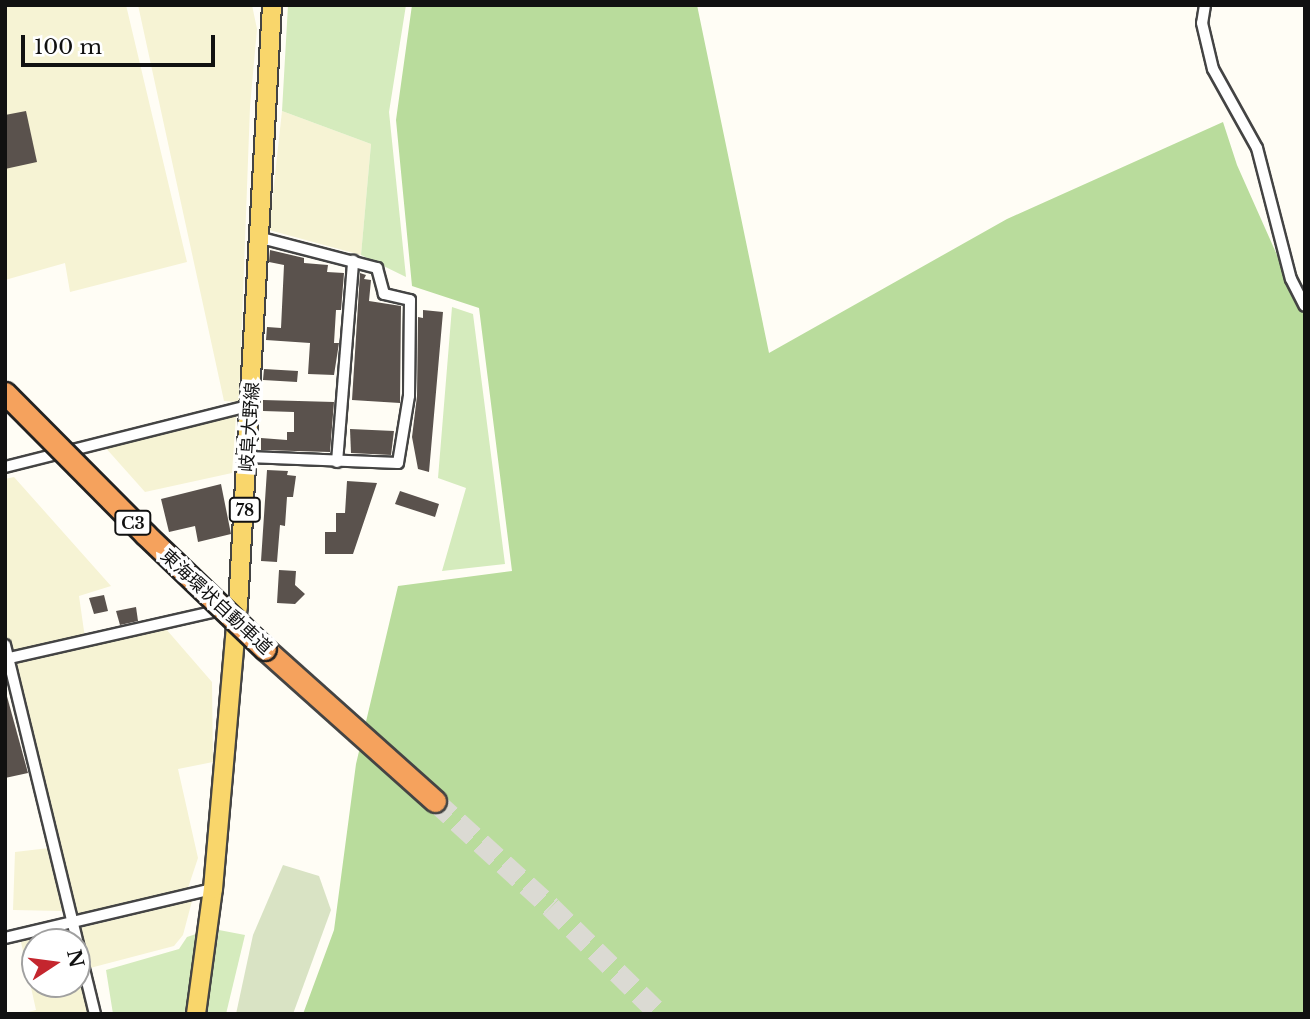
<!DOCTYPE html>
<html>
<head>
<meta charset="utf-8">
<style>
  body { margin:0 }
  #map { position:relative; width:1310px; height:1019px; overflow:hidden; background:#fffdf5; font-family:"Libre Baskerville","Noto Sans JP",serif }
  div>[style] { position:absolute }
  .farmland>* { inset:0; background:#f6f3d4 }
  .green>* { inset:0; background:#d5ebbd }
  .forest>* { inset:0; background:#b9dc9c }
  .cemetery>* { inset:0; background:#d9e3c4 }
  .building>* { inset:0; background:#5a524d }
  .motorway-tunnel>* { height:21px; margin-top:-10.5px; transform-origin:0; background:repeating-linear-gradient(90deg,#dbdad3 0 21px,transparent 0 31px) }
  .roads { filter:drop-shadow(2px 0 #444) drop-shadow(-2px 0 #444) drop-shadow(0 2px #444) drop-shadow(0 -2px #444) }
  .minor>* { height:10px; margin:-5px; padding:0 5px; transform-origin:5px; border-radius:5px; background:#fff }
  .primary>* { height:18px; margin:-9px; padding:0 9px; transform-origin:9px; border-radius:9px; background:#f9d66b }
  .motorway>* { height:21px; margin:-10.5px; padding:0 10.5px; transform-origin:10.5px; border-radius:10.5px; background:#f5a25d }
  .bridges { filter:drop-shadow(2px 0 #222) drop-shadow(-2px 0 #222) drop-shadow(0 2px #222) drop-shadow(0 -2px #222) }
  .motorway-bridge>* { height:21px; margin:-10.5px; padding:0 10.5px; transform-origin:10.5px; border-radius:10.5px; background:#f5a25d }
  span { translate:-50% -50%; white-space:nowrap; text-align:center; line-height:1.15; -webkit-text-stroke:7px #fff; paint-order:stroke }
  .shield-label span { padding:2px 5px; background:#fff; border:2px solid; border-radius:5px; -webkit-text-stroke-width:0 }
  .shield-label { font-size:16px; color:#111; font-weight:700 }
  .street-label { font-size:18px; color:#111 }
  .frame { position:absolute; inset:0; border:7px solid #111; pointer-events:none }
  .north { position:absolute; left:21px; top:928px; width:70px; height:70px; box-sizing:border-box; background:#fff; border:2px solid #a0a0a0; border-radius:50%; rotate:77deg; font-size:19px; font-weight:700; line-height:28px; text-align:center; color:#111 }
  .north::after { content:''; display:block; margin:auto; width:24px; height:32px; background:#c4262e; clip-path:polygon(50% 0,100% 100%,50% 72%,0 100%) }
  .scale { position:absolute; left:21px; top:35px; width:194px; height:32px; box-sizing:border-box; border:4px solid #111; border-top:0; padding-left:9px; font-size:21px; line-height:24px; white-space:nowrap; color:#111; -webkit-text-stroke:5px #fff; paint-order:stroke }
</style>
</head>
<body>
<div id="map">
  <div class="farmland">
    <i style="clip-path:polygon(5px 5px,126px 5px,187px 262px,70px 292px,65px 263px,5px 280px)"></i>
    <i style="clip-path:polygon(138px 5px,252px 5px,257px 29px,250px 107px,239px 402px,224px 401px)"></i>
    <i style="clip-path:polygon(282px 111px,371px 144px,361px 255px,269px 230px)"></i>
    <i style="clip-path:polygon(236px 415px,232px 473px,145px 492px,104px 446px)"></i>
    <i style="clip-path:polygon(14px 477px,111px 586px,79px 596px,85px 638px,11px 656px,5px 627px,5px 479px)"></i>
    <i style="clip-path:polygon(166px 629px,212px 682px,213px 762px,178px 769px,198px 858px,186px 894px,77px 917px,14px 661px)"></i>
    <i style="clip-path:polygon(49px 848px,62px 911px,13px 910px,15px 852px)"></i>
    <i style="clip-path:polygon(192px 901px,183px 935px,174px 946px,90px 968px,80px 928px)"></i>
    <i style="clip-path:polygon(72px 924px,76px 942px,35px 942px,35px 984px,77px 984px,77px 947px,93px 1014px,20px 1014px,36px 1010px,21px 942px)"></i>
  </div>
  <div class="green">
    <i style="clip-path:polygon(288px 5px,406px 5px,389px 112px,406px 277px,361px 255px,371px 144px,282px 111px)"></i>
    <i style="clip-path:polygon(452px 307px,473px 314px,505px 564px,442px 571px,466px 488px,438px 478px)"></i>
    <i style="clip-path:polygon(219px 930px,245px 935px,226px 1014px,206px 1014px)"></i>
    <i style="clip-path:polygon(199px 933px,188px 1014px,113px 1014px,106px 970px,179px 949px,187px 937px)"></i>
  </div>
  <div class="forest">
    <i style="clip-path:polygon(412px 5px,697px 5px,769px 353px,1007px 219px,1223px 122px,1237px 165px,1305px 318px,1305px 1014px,303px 1014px,334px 930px,356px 764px,398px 586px,512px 571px,479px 308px,412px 286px,396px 120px)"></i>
  </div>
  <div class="cemetery">
    <i style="clip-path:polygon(283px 865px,319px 876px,331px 910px,293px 1014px,236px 1014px,253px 935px)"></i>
  </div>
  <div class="building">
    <i style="clip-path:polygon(26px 111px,37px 162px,5px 169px,5px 115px)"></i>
    <i style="clip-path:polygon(270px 250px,304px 258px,304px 263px,328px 265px,327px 272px,344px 273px,341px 310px,336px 310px,334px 343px,339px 343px,334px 375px,308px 374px,310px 343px,266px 340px,267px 327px,281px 328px,284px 265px,269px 262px)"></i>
    <i style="clip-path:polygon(360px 273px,366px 275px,364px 279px,371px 280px,369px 301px,401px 306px,400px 403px,352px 400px)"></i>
    <i style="clip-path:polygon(423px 310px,443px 312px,429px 472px,418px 469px,412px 437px,417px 396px,418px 317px,423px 318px)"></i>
    <i style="clip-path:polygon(264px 369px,298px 371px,297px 382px,263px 380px)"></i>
    <i style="clip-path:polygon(263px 400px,334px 402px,330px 452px,261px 450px,261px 438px,287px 440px,287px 432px,294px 432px,294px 412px,263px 411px)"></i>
    <i style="clip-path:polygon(350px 429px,394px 431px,391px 455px,351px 453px)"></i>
    <i style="clip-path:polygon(267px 470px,288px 471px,287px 475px,296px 476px,293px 497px,287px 497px,285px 526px,280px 525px,277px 562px,261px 561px)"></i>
    <i style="clip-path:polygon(347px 481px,377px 483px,353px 554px,325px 554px,325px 532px,336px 532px,336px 513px,345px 513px)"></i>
    <i style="clip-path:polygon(221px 484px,231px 534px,198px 542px,195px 526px,169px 532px,161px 499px)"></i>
    <i style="clip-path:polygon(400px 491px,439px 504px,435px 517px,395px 504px)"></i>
    <i style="clip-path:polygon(279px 570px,296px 571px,295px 585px,305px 594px,295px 604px,277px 603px)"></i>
    <i style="clip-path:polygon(104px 595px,108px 611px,94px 614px,89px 598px)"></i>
    <i style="clip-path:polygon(136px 607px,138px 621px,120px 625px,116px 611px)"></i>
    <i style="clip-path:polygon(5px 689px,28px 773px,5px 778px)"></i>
  </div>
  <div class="motorway-tunnel">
    <i style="left:435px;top:801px;width:157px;rotate:42.4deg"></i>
    <i style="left:551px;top:907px;width:153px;rotate:44.5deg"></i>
  </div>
  <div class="roads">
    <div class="minor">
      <i style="left:1205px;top:5px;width:18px;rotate:99deg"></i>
      <i style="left:1202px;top:23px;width:47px;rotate:76.6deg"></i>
      <i style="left:1213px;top:69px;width:90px;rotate:60.9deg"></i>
      <i style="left:1257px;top:148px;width:135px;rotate:75.5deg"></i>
      <i style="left:1291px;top:279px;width:30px;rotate:63deg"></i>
      <i style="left:248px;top:457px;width:150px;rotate:2.3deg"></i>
      <i style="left:398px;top:463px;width:68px;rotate:-80.7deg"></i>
      <i style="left:409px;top:396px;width:96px;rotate:-89.4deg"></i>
      <i style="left:410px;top:300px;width:27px;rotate:-167deg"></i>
      <i style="left:384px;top:294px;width:27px;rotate:-105deg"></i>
      <i style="left:377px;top:268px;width:120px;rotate:-165.5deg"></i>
      <i style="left:337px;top:462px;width:202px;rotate:-85.4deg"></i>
      <i style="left:5px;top:467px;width:255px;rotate:-14.1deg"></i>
      <i style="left:5px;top:645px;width:380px;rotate:76.3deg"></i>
      <i style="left:5px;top:659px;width:226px;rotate:-12.8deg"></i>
      <i style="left:5px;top:938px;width:214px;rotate:-13.3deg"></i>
    </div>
    <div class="primary">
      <i style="left:196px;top:1014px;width:126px;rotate:-82.3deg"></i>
      <i style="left:213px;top:889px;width:284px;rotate:-85deg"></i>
      <i style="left:238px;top:606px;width:602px;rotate:-86.76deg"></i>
    </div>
    <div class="motorway">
      <i style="left:265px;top:649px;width:228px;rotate:41.8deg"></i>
    </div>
  </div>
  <div class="bridges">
    <div class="motorway-bridge">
      <i style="left:5px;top:393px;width:199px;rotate:45.2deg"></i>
      <i style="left:145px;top:534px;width:166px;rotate:43.8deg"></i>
    </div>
  </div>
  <div class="shield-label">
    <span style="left:245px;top:510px">78</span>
    <span style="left:133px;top:523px">C3</span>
  </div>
  <div class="street-label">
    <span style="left:250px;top:427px;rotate:-86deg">岐阜大野線</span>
    <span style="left:216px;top:602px;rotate:43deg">東海環状自動車道</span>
  </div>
  <div class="frame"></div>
  <div class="north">N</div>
  <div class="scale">100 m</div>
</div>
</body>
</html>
